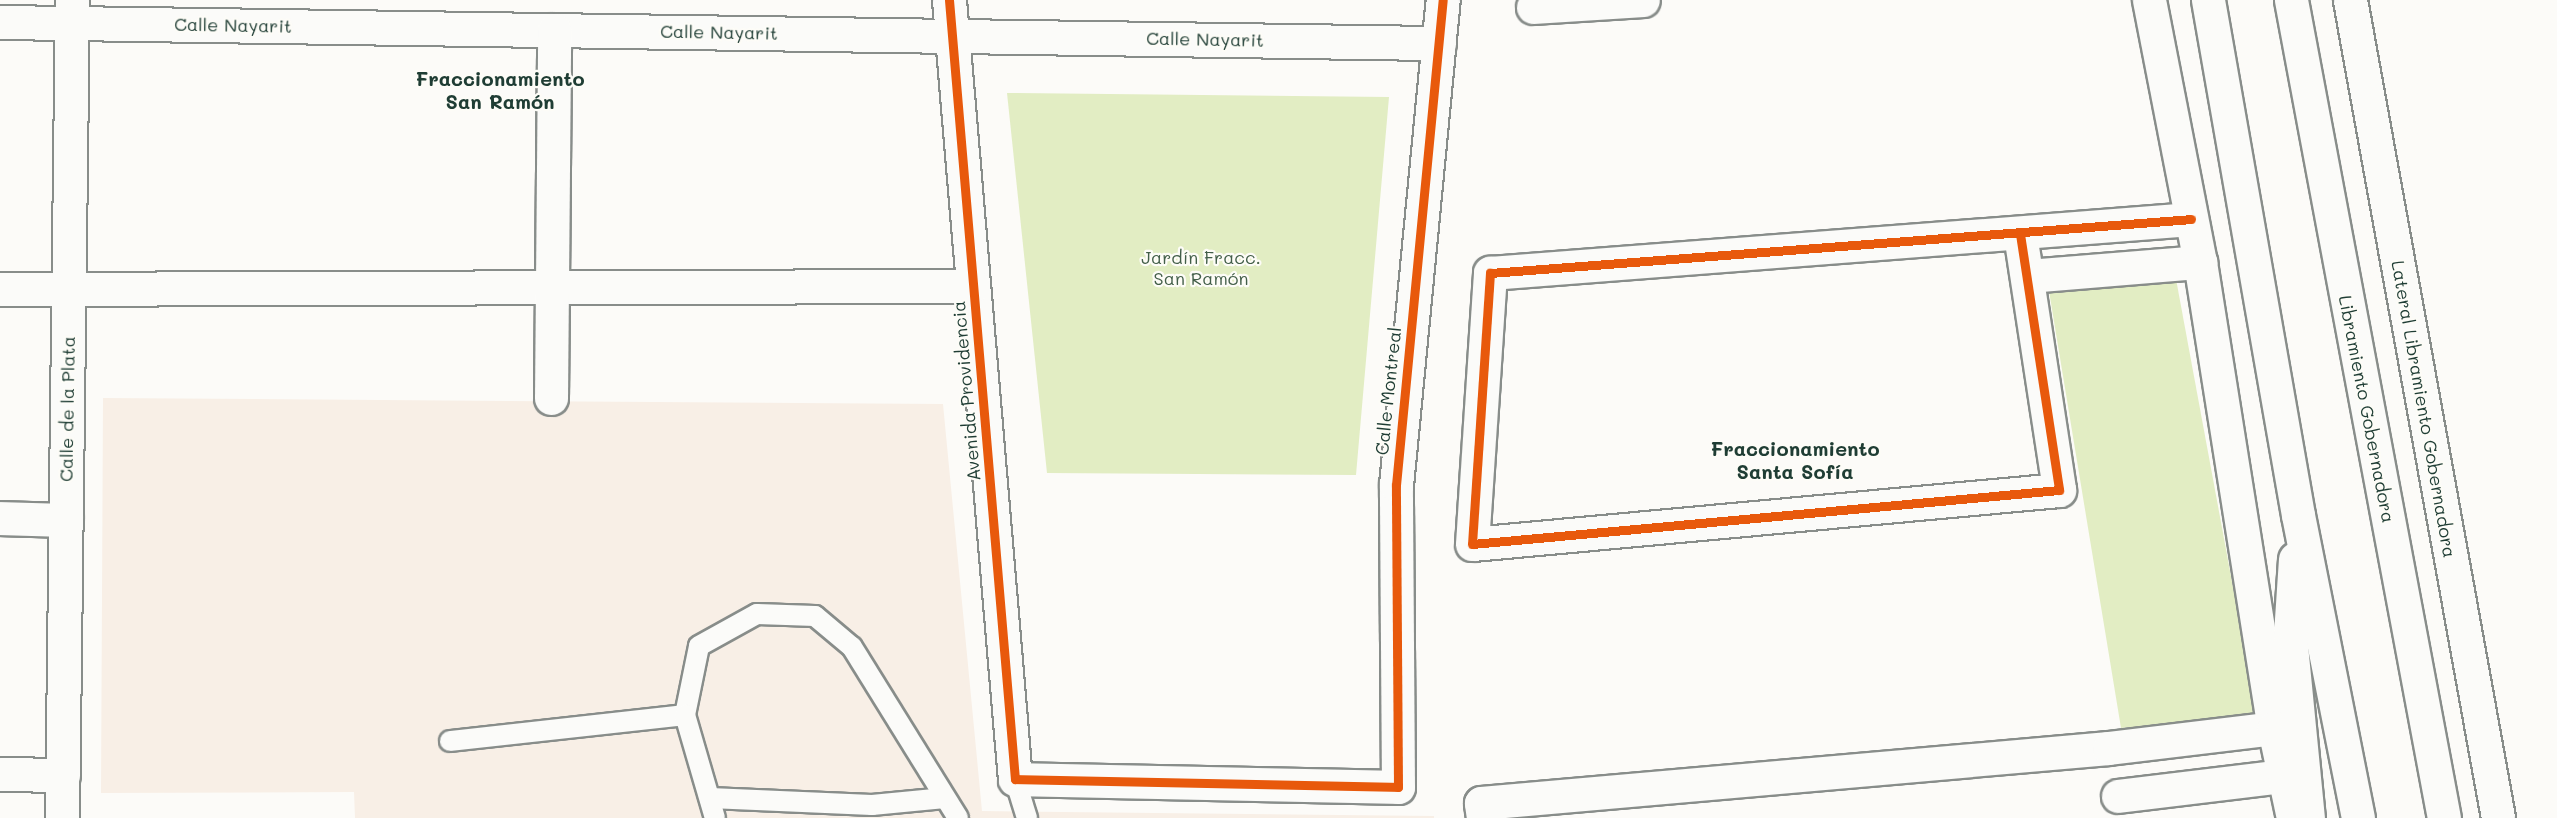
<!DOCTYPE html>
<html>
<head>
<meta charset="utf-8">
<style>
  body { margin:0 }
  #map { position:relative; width:2557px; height:818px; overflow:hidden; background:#fcfbf8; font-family:Mali,sans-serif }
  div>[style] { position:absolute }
  .built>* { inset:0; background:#f8efe6 }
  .green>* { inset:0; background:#e2edc3 }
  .roads { filter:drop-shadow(2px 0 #888d8a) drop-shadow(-2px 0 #888d8a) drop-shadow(0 2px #888d8a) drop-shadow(0 -2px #888d8a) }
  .lane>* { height:20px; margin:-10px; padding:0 10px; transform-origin:10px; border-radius:10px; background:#fbfbf9 }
  .street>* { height:33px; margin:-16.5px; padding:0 16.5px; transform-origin:16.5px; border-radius:16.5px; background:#fbfbf9 }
  .secondary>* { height:33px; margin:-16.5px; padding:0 16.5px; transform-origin:16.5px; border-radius:16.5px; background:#fbfbf9 }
  .highway>* { height:33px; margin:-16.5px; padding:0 16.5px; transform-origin:16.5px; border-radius:16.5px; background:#fbfbf9 }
  .cycleway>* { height:9px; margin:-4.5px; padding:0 4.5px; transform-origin:4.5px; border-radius:4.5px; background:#e8590c }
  span { translate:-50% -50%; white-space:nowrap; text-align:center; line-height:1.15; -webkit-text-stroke:4.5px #fdfcf7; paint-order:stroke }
  .street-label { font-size:18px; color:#1f3d34 }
  .park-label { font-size:18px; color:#425e48 }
  .neighbourhood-label { font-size:20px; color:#1f3d34; font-weight:700 }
</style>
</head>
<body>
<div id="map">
  <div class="built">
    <i style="clip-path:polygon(103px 398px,943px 404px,982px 811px,1434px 816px,1434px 818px,355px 818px,354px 792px,101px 793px)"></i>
  </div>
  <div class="green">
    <i style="clip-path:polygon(1007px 93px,1389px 97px,1356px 475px,1047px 473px)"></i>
    <i style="clip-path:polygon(2176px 279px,2257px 717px,2121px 728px,2049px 291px)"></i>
  </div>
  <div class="roads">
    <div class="lane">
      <i style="left:685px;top:715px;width:70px;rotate:-78.5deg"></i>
      <i style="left:699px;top:646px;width:66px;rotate:-28.9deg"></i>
      <i style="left:757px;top:614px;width:58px;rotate:2deg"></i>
      <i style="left:815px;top:616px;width:48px;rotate:40deg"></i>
      <i style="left:852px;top:647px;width:201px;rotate:58.2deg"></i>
      <i style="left:450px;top:741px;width:236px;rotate:-6.3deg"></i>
      <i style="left:685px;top:715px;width:107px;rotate:73.8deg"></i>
      <i style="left:1015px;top:779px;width:41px;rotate:72.9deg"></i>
      <i style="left:710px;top:798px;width:162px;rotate:2.5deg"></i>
      <i style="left:872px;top:805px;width:73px;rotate:-5.5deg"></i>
    </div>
    <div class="street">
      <i style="left:949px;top:0;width:782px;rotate:85.16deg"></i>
      <i style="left:1015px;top:779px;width:383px;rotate:1.2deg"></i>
      <i style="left:1398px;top:787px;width:302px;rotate:-90.4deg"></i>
      <i style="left:1396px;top:485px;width:487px;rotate:-84.5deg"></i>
      <i style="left:1533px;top:7px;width:110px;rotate:-3.6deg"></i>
      <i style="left:0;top:22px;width:1439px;rotate:0.84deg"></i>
      <i style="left:2020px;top:234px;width:259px;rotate:81.3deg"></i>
      <i style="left:2059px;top:490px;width:589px;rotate:174.74deg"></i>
      <i style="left:1472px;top:544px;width:272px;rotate:-86.2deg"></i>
      <i style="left:1490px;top:273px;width:703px;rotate:-4.4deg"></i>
      <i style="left:2028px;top:276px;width:173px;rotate:-4.7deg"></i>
      <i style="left:0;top:289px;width:973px;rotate:-0.18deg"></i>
      <i style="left:551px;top:398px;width:368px;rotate:-89.5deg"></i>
      <i style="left:0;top:518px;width:66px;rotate:1.7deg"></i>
      <i style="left:0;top:774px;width:63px;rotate:0.9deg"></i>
      <i style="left:2118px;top:796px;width:167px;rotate:-6.9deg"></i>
      <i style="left:62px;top:818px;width:818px;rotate:-89.3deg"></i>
      <i style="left:1483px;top:818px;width:15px;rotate:-98deg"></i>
      <i style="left:1481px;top:803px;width:630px;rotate:-5.01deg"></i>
      <i style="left:2109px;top:748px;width:166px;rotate:-6.9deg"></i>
    </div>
    <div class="secondary">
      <i style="left:2149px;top:0;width:267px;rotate:79deg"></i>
      <i style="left:2200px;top:262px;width:472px;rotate:81deg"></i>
      <i style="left:2274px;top:728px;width:92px;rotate:78.1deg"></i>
      <i style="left:2350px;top:0;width:831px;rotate:79.74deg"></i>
    </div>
    <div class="highway">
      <i style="left:2208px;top:0;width:523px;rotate:80.09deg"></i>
      <i style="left:2298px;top:515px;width:309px;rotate:78.8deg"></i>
      <i style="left:2291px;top:0;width:832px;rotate:79.41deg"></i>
      <i style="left:2295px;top:559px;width:76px;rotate:93.8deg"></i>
      <i style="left:2290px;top:635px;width:184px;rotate:84.4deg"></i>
    </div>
  </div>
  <div class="cycleway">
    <i style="left:949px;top:0;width:782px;rotate:85.16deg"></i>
    <i style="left:1015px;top:779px;width:383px;rotate:1.2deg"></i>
    <i style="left:1398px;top:787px;width:302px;rotate:-90.4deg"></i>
    <i style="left:1396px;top:485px;width:487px;rotate:-84.5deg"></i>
    <i style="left:2020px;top:234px;width:259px;rotate:81.3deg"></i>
    <i style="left:2059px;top:490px;width:589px;rotate:174.74deg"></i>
    <i style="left:1472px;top:544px;width:272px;rotate:-86.2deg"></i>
    <i style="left:1490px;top:273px;width:703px;rotate:-4.4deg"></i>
  </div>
  <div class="street-label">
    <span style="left:233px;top:25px;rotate:1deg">Calle Nayarit</span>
    <span style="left:719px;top:32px;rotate:1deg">Calle Nayarit</span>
    <span style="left:1205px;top:39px;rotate:1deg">Calle Nayarit</span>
    <span style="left:966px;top:391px;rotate:-95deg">Avenida Providencia</span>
    <span style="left:1388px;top:391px;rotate:-84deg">Calle Montreal</span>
    <span style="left:67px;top:409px;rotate:-89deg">Calle de la Plata</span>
    <span style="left:2367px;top:409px;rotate:79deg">Libramiento Gobernadora</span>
    <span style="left:2424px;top:409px;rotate:80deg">Lateral Libramiento Gobernadora</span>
  </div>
  <div class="park-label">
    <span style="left:1201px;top:268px">Jardín Fracc.<br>San Ramón</span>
  </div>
  <div class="neighbourhood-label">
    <span style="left:500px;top:90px">Fraccionamiento<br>San Ramón</span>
    <span style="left:1795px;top:460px">Fraccionamiento<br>Santa Sofía</span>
  </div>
</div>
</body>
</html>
